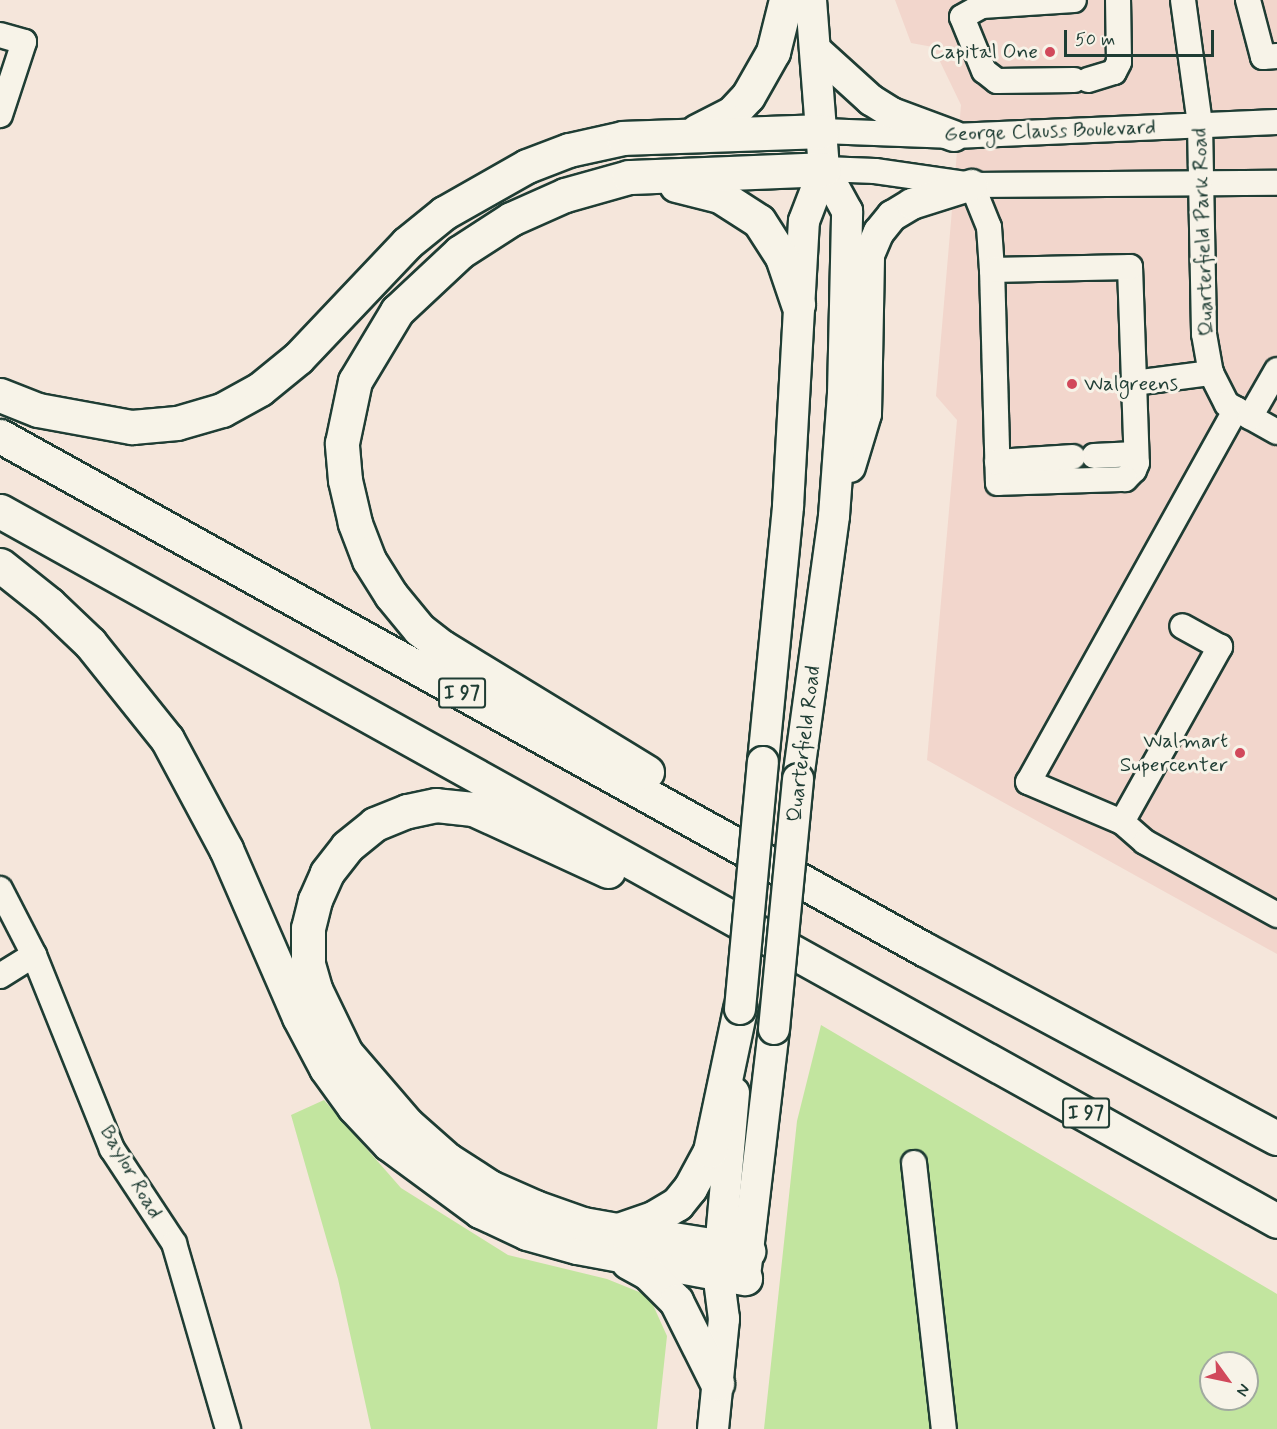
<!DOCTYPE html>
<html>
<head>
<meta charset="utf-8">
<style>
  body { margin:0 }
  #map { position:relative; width:1277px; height:1429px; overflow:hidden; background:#f5e6db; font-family:Mynerve,sans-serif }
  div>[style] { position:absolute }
  .built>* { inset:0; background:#f2d6cc }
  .green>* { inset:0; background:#c2e59f }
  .roads { filter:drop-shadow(2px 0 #1f3d34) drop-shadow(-2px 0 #1f3d34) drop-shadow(0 2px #1f3d34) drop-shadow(0 -2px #1f3d34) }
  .minor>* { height:24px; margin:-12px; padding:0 12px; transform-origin:12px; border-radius:12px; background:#f7f3e8 }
  .major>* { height:30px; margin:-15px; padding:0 15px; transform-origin:15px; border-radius:15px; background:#f7f3e8 }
  .highway>* { height:33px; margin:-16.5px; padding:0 16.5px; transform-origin:16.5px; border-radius:16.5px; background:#f7f3e8 }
  .bridges { filter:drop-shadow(2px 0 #1f3d34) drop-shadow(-2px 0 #1f3d34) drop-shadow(0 2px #1f3d34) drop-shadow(0 -2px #1f3d34) }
  .major-bridge>* { height:30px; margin:-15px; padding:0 15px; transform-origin:15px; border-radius:15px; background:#f7f3e8 }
  .dots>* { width:16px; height:16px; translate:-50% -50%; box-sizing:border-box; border:3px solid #f7f3e8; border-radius:50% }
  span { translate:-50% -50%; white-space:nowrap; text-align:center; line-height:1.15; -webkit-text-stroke:6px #f7f3e8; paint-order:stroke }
  .shield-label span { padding:2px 4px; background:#f7f3e8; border:2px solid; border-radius:4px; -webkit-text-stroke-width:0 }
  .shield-label { font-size:20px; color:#1f3d34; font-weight:700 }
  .poi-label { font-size:21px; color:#1f3d34 }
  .right { translate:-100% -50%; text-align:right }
  .left { translate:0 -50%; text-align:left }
  .street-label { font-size:21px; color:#1f3d34 }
  .north { position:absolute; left:1199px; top:1351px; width:60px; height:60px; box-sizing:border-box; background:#f7f3e8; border:2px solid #a1aaa0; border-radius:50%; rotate:123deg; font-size:16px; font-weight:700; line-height:24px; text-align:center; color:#1f3d34 }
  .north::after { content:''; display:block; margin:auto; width:21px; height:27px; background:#d1495b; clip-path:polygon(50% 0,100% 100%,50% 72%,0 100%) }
  .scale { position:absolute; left:1064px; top:30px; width:150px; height:27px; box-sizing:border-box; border:3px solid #1f3d34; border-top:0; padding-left:8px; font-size:18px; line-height:21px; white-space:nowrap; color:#1f3d34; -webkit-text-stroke:4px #f7f3e8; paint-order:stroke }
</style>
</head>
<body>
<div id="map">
  <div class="built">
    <i style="clip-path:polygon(895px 0,1277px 0,1277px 954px,927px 760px,957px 420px,936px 396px,961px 105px,933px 47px,911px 43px)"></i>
  </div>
  <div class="green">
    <i style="clip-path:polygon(evenodd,821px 1025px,1277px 1294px,1277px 1429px,764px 1429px,797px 1121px,821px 1025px,1211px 1363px,1247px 1363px,1247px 1399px,1211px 1399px,1211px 1363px)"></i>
    <i style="clip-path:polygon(324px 1100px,401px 1188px,508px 1255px,607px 1279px,649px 1296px,667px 1336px,657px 1429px,371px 1429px,338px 1279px,291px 1115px)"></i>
  </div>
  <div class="roads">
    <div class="minor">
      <i style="left:1183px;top:0;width:125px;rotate:82.2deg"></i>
      <i style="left:1200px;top:124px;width:210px;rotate:88.9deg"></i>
      <i style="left:1204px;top:334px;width:40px;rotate:80deg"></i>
      <i style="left:1211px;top:373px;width:35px;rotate:63deg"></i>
      <i style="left:1227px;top:404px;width:57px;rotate:29.2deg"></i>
      <i style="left:1248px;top:0;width:59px;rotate:75.3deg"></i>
      <i style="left:1263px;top:57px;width:14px;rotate:-4deg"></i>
      <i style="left:0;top:35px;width:25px;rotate:16deg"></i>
      <i style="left:24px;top:42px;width:77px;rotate:108.2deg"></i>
      <i style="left:1074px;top:80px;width:77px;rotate:179.3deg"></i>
      <i style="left:997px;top:81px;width:16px;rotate:-142deg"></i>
      <i style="left:984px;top:71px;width:58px;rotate:-112.2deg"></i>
      <i style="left:962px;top:17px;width:23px;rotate:-29deg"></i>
      <i style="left:982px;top:6px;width:92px;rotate:-3.7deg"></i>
      <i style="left:1088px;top:80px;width:27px;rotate:-17deg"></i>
      <i style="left:1114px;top:72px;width:11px;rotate:-63deg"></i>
      <i style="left:1119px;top:62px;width:62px;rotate:-90.9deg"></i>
      <i style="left:822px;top:131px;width:132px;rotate:2.2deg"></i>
      <i style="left:954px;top:136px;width:323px;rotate:-2.5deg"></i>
      <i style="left:824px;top:169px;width:51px;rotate:2.2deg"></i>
      <i style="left:875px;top:171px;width:98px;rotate:8.2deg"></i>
      <i style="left:972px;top:185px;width:305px;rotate:-0.4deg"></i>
      <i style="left:972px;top:185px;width:45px;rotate:68deg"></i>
      <i style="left:989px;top:227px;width:43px;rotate:86deg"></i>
      <i style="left:1130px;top:267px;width:196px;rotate:88deg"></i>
      <i style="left:1137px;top:463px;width:8px;rotate:113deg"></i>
      <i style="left:1134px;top:470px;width:13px;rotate:135deg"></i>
      <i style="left:1125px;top:479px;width:127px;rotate:178.2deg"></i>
      <i style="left:998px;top:483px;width:213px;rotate:-91.6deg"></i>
      <i style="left:992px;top:270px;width:138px;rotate:-1.2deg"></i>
      <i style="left:1134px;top:383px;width:78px;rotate:-7.4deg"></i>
      <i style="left:1236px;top:409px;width:427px;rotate:119.1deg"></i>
      <i style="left:1028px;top:782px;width:102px;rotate:23.1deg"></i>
      <i style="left:1122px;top:822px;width:30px;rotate:41deg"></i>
      <i style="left:1145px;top:842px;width:151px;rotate:28.9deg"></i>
      <i style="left:1250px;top:417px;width:54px;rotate:-60.1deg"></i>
      <i style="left:1094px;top:456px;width:42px;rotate:-2.7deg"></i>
      <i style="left:997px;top:462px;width:76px;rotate:-3.8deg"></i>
      <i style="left:1122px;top:822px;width:201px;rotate:-60.8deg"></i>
      <i style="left:1220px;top:647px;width:43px;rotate:-151.1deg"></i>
      <i style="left:0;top:889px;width:74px;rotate:62.7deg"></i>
      <i style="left:34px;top:955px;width:209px;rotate:68.1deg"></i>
      <i style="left:112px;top:1149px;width:113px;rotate:56.6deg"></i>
      <i style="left:174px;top:1243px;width:194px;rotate:73.8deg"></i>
      <i style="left:0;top:976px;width:40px;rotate:-32deg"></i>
      <i style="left:914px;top:1163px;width:268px;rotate:83.6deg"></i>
    </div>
    <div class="major">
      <i style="left:817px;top:51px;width:73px;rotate:42.2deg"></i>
      <i style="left:871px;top:100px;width:25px;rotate:32deg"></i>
      <i style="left:892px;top:113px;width:66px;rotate:20.4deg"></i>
      <i style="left:850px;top:467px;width:55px;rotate:-73.2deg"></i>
      <i style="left:866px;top:414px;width:159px;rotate:-88.9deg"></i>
      <i style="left:869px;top:255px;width:25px;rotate:-67deg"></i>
      <i style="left:879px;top:232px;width:21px;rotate:-51deg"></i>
      <i style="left:892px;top:216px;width:23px;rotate:-31deg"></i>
      <i style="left:912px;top:204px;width:63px;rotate:-17.6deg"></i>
      <i style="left:763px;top:762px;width:257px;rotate:-84.4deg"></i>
      <i style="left:788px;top:506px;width:285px;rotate:-86.8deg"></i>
      <i style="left:804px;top:221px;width:56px;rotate:-69deg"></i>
      <i style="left:824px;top:169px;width:169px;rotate:-94.4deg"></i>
      <i style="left:798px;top:779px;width:265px;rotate:-82.2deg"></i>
      <i style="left:834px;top:516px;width:122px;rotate:-85.8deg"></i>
      <i style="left:843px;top:394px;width:183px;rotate:-88.7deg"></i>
      <i style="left:847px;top:211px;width:48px;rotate:-118.7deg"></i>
      <i style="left:745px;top:1276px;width:249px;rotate:-83.3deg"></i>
      <i style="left:713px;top:1429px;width:111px;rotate:-84.3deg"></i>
      <i style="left:724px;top:1319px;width:47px;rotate:-97.3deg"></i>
      <i style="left:718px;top:1272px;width:180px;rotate:-84.9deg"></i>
    </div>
    <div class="highway">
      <i style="left:697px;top:131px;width:39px;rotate:-27deg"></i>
      <i style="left:732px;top:113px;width:23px;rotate:-47deg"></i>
      <i style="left:748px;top:96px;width:51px;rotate:-60.4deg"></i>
      <i style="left:773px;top:52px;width:54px;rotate:-76deg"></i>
      <i style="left:676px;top:185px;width:45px;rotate:14deg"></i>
      <i style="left:720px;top:196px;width:46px;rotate:32.7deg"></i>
      <i style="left:759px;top:221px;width:43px;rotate:57.4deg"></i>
      <i style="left:782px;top:257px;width:50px;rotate:71.2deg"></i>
      <i style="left:0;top:395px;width:41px;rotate:21.5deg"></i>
      <i style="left:38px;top:410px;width:96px;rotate:10.3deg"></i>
      <i style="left:132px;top:427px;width:45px;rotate:-5.1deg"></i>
      <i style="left:177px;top:423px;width:47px;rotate:-16.1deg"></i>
      <i style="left:222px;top:410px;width:43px;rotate:-28.9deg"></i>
      <i style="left:260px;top:389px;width:49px;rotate:-39.2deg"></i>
      <i style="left:298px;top:358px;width:158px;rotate:-46.5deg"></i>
      <i style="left:407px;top:243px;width:48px;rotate:-39deg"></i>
      <i style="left:444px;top:213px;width:95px;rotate:-29.5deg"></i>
      <i style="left:527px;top:166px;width:45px;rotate:-20.9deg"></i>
      <i style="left:569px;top:150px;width:55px;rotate:-12.5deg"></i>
      <i style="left:623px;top:138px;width:199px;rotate:-2deg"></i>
      <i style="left:0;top:436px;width:1057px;rotate:29.04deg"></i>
      <i style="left:924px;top:949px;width:400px;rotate:28.2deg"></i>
      <i style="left:0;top:511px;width:1461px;rotate:29.07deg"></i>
      <i style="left:0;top:565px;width:63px;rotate:38.5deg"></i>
      <i style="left:49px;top:604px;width:57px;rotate:43.6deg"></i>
      <i style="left:90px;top:643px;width:123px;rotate:51.3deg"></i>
      <i style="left:167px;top:739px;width:125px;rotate:61.8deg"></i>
      <i style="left:226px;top:849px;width:183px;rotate:66.5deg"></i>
      <i style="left:299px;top:1017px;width:58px;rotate:62.1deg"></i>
      <i style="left:326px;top:1068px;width:48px;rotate:54.3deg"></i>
      <i style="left:354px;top:1107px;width:51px;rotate:46.6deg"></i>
      <i style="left:389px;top:1144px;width:113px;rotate:36.4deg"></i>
      <i style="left:480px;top:1211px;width:52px;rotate:25.1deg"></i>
      <i style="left:527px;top:1233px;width:52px;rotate:15.6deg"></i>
      <i style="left:577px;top:1247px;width:171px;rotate:10.5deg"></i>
      <i style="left:647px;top:772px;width:240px;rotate:-148.6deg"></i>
      <i style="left:442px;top:647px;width:29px;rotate:-142deg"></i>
      <i style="left:419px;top:629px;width:44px;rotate:-129.5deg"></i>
      <i style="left:391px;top:595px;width:41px;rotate:-122.2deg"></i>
      <i style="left:369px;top:560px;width:40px;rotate:-111deg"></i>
      <i style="left:355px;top:523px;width:44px;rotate:-103.1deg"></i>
      <i style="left:345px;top:480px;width:37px;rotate:-95deg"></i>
      <i style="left:342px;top:443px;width:63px;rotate:-78.2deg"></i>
      <i style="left:355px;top:381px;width:82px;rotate:-59deg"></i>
      <i style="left:397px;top:311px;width:86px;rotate:-43.1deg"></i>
      <i style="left:460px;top:252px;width:61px;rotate:-32.9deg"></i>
      <i style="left:511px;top:219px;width:59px;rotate:-24deg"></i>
      <i style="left:565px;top:195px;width:66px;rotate:-15.7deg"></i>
      <i style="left:629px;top:177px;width:195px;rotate:-2.3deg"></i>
      <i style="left:608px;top:871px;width:149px;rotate:-155.3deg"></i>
      <i style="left:473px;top:809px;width:37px;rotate:-174deg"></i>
      <i style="left:436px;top:805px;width:30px;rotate:168deg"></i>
      <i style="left:407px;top:811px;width:35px;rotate:158deg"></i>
      <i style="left:375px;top:824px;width:36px;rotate:141deg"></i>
      <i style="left:347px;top:847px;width:33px;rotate:128deg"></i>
      <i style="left:327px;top:873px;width:30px;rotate:114deg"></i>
      <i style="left:315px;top:900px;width:29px;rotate:104deg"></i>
      <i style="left:308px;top:928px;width:36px;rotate:90deg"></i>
      <i style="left:308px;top:964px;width:26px;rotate:74deg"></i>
      <i style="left:315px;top:989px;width:71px;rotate:64.2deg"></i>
      <i style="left:346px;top:1053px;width:94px;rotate:49.3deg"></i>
      <i style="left:407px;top:1124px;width:55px;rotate:41.3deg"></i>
      <i style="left:448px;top:1160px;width:50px;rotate:32.7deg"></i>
      <i style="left:490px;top:1187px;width:49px;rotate:24deg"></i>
      <i style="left:535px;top:1207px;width:51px;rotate:19.5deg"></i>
      <i style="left:583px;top:1224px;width:36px;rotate:10deg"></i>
      <i style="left:618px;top:1230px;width:39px;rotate:-19deg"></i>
      <i style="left:655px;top:1217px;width:26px;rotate:-31deg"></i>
      <i style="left:677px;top:1204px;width:21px;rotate:-51deg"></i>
      <i style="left:690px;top:1188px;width:42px;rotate:-61.6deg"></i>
      <i style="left:710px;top:1151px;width:145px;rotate:-78.1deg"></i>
      <i style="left:623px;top:1231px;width:127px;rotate:9.1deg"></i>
      <i style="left:628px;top:1262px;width:23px;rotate:29deg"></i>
      <i style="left:648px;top:1273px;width:40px;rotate:45deg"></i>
      <i style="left:676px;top:1301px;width:92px;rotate:63.4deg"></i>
    </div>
  </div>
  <div class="bridges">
    <div class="major-bridge">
      <i style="left:740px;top:1009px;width:248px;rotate:-84.7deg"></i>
      <i style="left:774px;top:1029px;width:251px;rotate:-84.5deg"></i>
    </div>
  </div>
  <div class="dots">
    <i style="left:1050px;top:52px;background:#d1495b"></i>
    <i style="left:1072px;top:384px;background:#d1495b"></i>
    <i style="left:1240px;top:753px;background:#d1495b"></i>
  </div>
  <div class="shield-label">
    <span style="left:462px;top:693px">I 97</span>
    <span style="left:1086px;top:1113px">I 97</span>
  </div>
  <div class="poi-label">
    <span class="right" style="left:1038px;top:52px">Capital One</span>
    <span class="left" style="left:1084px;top:384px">Walgreens</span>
    <span class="right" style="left:1228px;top:753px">Walmart<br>Supercenter</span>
  </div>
  <div class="street-label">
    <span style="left:1050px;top:131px;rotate:-2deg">George Clauss Boulevard</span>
    <span style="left:1203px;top:232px;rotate:-92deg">Quarterfield Park Road</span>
    <span style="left:804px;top:744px;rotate:-83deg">Quarterfield Road</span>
    <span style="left:131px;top:1172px;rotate:60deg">Baylor Road</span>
  </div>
  <div class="north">N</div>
  <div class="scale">50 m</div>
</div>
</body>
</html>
